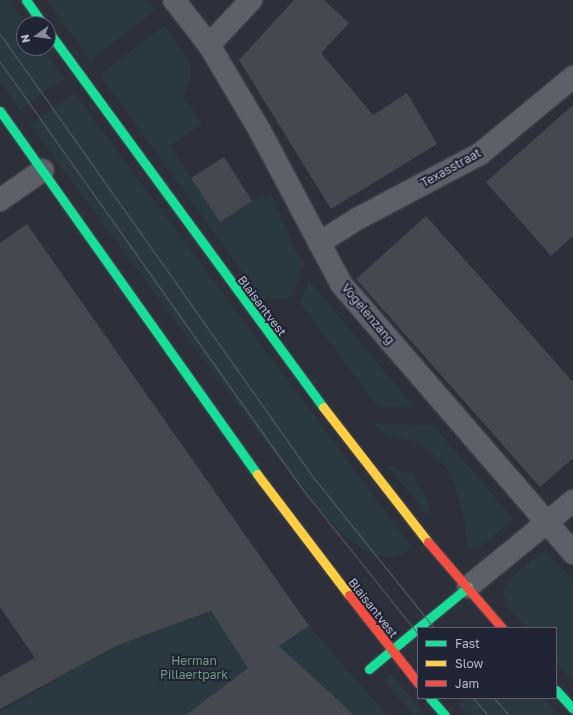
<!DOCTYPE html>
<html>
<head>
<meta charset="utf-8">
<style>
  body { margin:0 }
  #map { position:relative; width:573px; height:715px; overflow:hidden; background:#2d303a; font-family:"Golos Text",sans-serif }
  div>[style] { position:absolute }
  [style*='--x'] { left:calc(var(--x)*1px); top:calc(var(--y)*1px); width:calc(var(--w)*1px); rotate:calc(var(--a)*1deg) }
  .green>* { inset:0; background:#2a3840 }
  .building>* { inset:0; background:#464850 }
  .roads { filter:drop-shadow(0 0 1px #494b53) drop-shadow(0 0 1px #494b53) }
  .street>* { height:22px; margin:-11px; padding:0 11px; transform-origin:11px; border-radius:11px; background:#5d6068 }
  .fast>* { height:9px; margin:-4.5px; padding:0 4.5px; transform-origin:4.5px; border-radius:4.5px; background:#16e098 }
  .slow>* { height:9px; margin:-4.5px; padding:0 4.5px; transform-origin:4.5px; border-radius:4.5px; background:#ffcf43 }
  .jam>* { height:9px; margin:-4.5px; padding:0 4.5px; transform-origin:4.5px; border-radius:4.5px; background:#f24e42 }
  .tram>* { height:1px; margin:-0.5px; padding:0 0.5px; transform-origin:0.5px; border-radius:0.5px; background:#5b5e66 }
  span { translate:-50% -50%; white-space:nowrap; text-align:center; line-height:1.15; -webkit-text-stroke:4px #202435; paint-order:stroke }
  .street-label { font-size:12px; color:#b8bbca }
  .park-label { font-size:12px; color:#709a82 }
  .legend { position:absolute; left:417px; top:627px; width:140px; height:72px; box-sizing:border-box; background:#202435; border:1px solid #5d6071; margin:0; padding:5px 7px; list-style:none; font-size:12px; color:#b8bbca }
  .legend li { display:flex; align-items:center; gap:8px; height:20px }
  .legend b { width:20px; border:1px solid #5d6071 }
  .north { position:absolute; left:16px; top:16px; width:40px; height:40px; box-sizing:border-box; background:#202435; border:1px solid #5d6071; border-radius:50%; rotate:256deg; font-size:11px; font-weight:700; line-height:16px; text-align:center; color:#b8bbca }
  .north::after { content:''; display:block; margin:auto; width:14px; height:18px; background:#878a98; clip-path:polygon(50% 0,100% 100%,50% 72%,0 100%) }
</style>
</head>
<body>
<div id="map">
  <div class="green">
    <i style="clip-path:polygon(0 0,9px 0,26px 24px,24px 48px,43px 48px,64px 78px,20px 110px,0 82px)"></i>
    <i style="clip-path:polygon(47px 0,147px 0,156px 10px,90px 60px)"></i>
    <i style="clip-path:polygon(165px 25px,190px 62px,191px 79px,183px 95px,202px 124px,170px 146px,220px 221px,252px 201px,271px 194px,296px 252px,304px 263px,293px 293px,286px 299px,262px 299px,100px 75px)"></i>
    <i style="clip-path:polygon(74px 93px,412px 547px,406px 552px,386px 558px,370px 553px,353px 543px,324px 516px,269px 447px,30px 125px)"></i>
    <i style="clip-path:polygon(309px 280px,415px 408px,378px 407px,300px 303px)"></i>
    <i style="clip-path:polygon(372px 423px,433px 425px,512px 517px,511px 522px,477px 549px,468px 548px,463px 513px,450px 472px,428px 449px,415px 442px,389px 436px)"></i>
    <i style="clip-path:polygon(388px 466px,413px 475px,427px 498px,430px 511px,428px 516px)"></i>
    <i style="clip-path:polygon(543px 553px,548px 554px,573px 580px,573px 681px,556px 662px,556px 628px,526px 628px,509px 608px,503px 594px,507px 581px,537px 555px)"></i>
    <i style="clip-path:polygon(211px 612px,251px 666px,309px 626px,387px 715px,0 715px,0 712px,118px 645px)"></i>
    <i style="clip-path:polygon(391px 674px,424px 713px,421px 715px,413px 715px,384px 680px)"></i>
    <i style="clip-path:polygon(466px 698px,544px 698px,559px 715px,466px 715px,458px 705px)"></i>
  </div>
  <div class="building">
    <i style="clip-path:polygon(294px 0,324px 0,349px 23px,321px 53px,373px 115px,407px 93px,437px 144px,331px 209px,239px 60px)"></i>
    <i style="clip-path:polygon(573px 105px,573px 236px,551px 256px,486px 182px)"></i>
    <i style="clip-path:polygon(224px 157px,252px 201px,220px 222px,191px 178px)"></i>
    <i style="clip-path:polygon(426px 216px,573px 382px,573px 458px,540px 487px,356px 279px)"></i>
    <i style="clip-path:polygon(27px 224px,309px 626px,279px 646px,354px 715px,186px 715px,248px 668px,211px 611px,118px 645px,0 709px,0 677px,35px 658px,0 607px,0 243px)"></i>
  </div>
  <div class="roads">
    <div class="street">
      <i style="--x:174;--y:0;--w:57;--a:52.1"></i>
      <i style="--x:209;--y:45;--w:100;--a:59.3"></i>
      <i style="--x:260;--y:131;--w:174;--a:62"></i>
      <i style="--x:342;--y:285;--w:354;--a:49.2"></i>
      <i style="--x:209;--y:45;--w:62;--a:-47"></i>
      <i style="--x:0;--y:200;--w:52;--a:-34.9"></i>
      <i style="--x:319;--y:243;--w:45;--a:-32.3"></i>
      <i style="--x:357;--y:219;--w:139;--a:-27.9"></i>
      <i style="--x:480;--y:154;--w:121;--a:-39.6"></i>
      <i style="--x:468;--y:587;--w:136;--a:-39.3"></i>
    </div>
    <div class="fast">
      <i style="--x:26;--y:0;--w:29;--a:55"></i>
      <i style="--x:48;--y:31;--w:466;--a:53.8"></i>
      <i style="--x:0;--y:111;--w:445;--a:54.7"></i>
      <i style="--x:418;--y:628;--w:65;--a:-39.4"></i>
      <i style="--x:369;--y:669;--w:64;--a:-39.9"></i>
      <i style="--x:556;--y:690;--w:25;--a:48"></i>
      <i style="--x:430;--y:698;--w:23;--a:49"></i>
    </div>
    <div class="slow">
      <i style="--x:323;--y:407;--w:171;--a:52.1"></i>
      <i style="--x:257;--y:474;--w:152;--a:52.8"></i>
    </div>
    <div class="jam">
      <i style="--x:428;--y:542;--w:113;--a:49.3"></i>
      <i style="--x:349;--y:595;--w:112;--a:51.9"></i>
    </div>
  </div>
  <div class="tram">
    <i style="--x:0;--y:34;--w:542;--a:54.76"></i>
    <i style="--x:313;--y:477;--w:193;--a:51.3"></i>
    <i style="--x:0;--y:62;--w:524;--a:54.7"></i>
    <i style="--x:303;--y:490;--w:184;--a:51.4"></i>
    <i style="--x:473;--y:698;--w:23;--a:49"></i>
    <i style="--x:494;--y:698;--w:23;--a:49"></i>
  </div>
  <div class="street-label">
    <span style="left:451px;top:168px;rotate:-29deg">Texasstraat</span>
    <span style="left:262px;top:306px;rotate:53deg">Blaisantvest</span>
    <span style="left:368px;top:314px;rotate:50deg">Vogelenzang</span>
    <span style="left:373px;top:608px;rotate:52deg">Blaisantvest</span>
  </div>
  <div class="park-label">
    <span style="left:194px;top:668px">Herman<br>Pillaertpark</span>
  </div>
  <ul class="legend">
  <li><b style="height:5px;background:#16e098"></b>Fast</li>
  <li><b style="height:5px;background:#ffcf43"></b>Slow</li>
  <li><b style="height:5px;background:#f24e42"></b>Jam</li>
  </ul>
  <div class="north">N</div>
</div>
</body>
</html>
